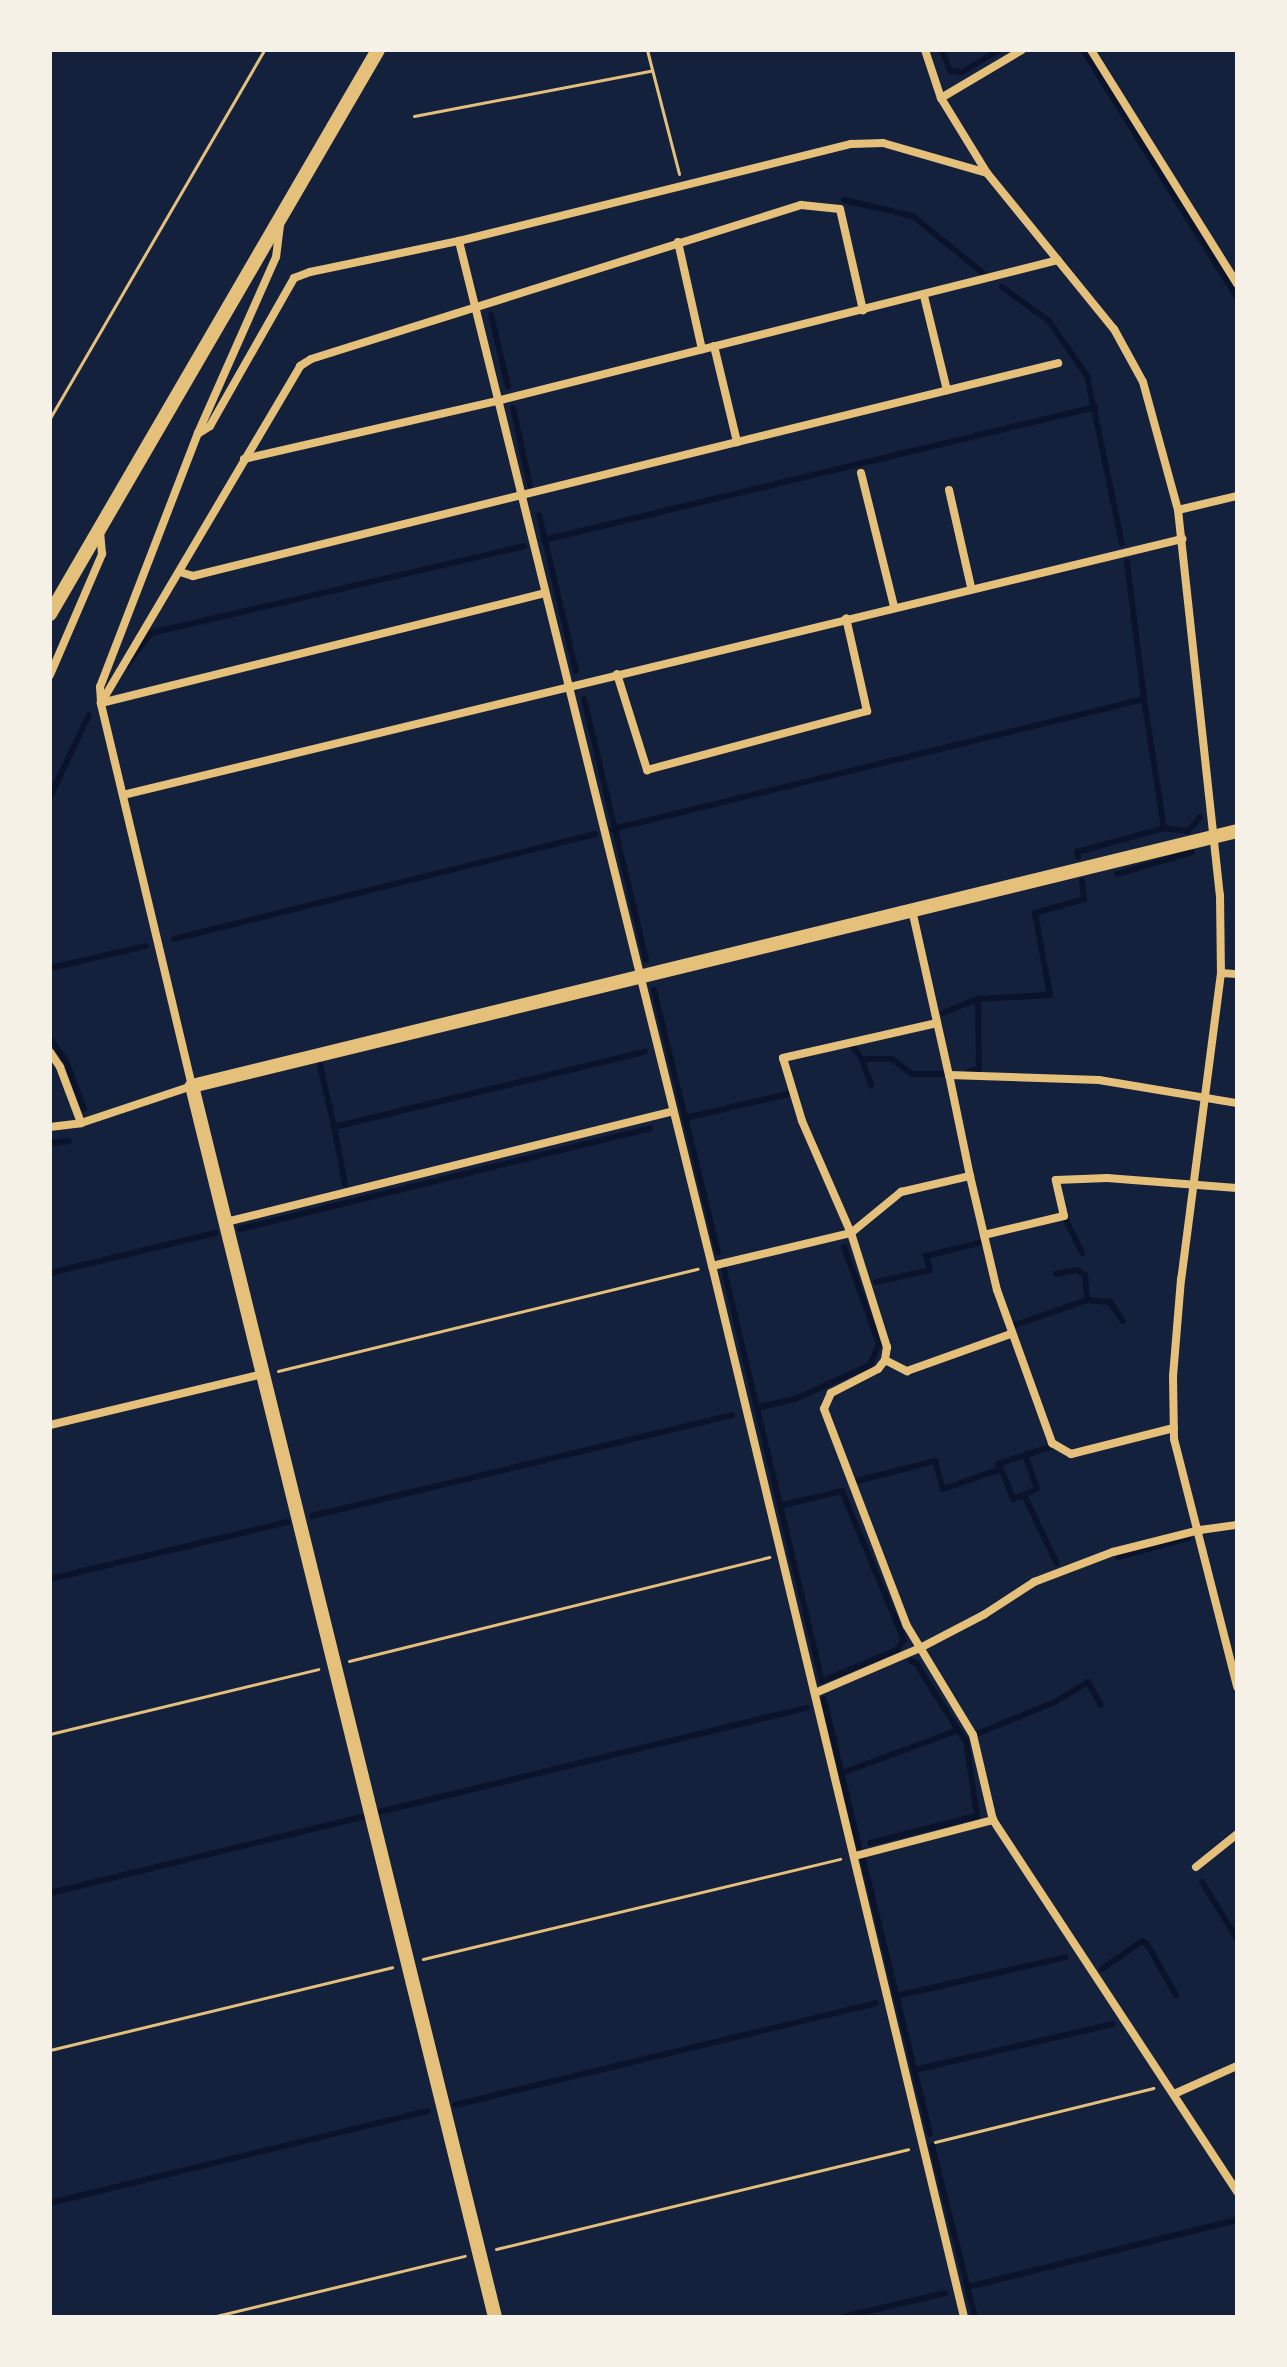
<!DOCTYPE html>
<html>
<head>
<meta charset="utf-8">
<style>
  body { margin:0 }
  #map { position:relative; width:1287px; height:2367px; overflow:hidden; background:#14213d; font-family:Arial,sans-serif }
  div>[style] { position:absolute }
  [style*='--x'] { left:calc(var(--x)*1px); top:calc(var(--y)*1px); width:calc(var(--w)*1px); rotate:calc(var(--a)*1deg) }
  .stream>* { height:6px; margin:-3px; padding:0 3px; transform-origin:3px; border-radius:3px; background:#0b132b }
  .path>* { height:3px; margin:-1.5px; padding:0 1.5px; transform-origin:1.5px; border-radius:1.5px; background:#e5c07b }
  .minor>* { height:8px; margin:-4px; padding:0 4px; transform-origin:4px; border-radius:4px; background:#e5c07b }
  .tertiary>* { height:14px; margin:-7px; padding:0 7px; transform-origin:7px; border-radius:7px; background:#e5c07b }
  span { translate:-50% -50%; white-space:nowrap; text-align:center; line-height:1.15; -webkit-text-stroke:8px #f6f1e7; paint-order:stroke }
  .frame { position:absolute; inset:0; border:52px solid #f6f1e7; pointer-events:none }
</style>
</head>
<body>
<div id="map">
  <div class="stream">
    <i style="--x:942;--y:50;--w:22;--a:69"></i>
    <i style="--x:950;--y:71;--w:12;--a:5"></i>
    <i style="--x:962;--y:72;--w:43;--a:-30.7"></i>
    <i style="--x:1083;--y:50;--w:291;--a:58.1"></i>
    <i style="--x:844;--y:200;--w:71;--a:13.1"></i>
    <i style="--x:913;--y:216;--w:92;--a:39.2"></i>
    <i style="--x:1002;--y:287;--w:58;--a:35.9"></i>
    <i style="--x:1049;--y:321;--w:67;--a:55.4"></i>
    <i style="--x:1087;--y:376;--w:171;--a:78.2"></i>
    <i style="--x:491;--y:315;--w:74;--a:76.7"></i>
    <i style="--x:513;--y:408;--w:79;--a:77.6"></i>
    <i style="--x:539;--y:515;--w:160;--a:76.7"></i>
    <i style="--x:544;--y:540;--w:567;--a:-13.57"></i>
    <i style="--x:1127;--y:562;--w:138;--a:82.9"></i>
    <i style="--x:127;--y:665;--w:40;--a:-53"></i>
    <i style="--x:151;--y:633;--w:383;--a:-13.1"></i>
    <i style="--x:584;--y:699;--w:268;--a:76.6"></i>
    <i style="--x:50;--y:797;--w:91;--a:-64.6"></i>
    <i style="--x:613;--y:829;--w:547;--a:-13.76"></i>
    <i style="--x:1144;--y:699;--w:131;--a:81.2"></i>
    <i style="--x:1078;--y:857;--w:5;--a:-101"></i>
    <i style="--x:1077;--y:852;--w:90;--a:-15.4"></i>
    <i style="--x:1164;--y:828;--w:24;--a:7"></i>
    <i style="--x:1188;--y:831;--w:18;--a:-49"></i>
    <i style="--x:1117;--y:874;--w:78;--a:-16.3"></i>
    <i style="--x:174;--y:939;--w:434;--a:-14"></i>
    <i style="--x:50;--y:968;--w:98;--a:-12.9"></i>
    <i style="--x:654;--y:990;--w:270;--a:76.3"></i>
    <i style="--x:943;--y:1013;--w:38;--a:-22"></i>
    <i style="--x:50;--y:1038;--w:28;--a:55"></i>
    <i style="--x:66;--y:1061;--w:51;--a:69.4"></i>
    <i style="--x:853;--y:1047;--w:15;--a:53"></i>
    <i style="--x:862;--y:1059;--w:28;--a:71"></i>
    <i style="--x:862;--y:1059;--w:30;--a:0"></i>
    <i style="--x:892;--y:1059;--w:25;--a:37"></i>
    <i style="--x:912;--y:1074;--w:32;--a:0"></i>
    <i style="--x:320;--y:1065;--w:64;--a:77.3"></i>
    <i style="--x:970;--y:1071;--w:9;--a:-13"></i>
    <i style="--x:979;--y:1069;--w:70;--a:-90.8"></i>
    <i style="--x:978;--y:999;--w:72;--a:-3.2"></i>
    <i style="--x:1050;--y:995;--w:83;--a:-100.4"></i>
    <i style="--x:1035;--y:913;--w:51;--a:-15.9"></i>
    <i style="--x:1084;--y:899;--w:18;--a:-96"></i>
    <i style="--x:685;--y:1118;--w:106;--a:-13.1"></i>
    <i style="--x:50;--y:1143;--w:19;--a:-6"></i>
    <i style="--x:345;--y:1184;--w:58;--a:-100.9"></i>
    <i style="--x:334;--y:1127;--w:320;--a:-13.6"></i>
    <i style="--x:1066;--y:1220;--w:37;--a:64"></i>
    <i style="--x:240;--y:1229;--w:422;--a:-13.8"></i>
    <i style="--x:724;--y:1270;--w:423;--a:76.6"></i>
    <i style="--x:822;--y:1681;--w:81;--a:-22.5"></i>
    <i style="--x:897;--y:1650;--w:11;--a:-56"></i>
    <i style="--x:50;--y:1273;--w:170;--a:-13.6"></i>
    <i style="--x:1056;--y:1274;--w:21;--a:-11"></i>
    <i style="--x:1077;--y:1270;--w:9;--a:32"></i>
    <i style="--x:1085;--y:1275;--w:25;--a:85"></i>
    <i style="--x:876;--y:1282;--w:55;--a:-12.5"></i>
    <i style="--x:930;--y:1270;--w:15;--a:-106"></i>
    <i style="--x:926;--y:1256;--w:55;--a:-13.8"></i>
    <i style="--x:1015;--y:1325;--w:76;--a:-19.1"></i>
    <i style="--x:1087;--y:1300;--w:23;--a:5"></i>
    <i style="--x:1110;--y:1302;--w:23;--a:56"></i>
    <i style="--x:756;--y:1408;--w:40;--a:-13"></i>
    <i style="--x:795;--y:1399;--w:82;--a:-24.4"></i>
    <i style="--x:870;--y:1365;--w:23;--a:-67"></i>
    <i style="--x:879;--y:1344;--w:103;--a:-109.8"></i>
    <i style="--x:1001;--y:1469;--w:32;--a:68"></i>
    <i style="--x:1013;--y:1499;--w:12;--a:-20"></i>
    <i style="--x:1024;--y:1495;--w:76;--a:64.4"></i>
    <i style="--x:857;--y:1481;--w:81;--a:-14.4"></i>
    <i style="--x:935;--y:1461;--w:29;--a:74"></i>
    <i style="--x:943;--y:1489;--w:61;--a:-19"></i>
    <i style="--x:1001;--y:1469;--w:6;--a:-121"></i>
    <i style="--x:998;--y:1464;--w:55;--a:-18.1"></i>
    <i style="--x:1024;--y:1495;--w:14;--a:-25"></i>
    <i style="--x:1037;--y:1489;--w:36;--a:-109"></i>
    <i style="--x:780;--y:1506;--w:64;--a:-13.6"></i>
    <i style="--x:842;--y:1491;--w:161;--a:67.4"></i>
    <i style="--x:312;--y:1516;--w:432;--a:-13.5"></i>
    <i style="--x:1118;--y:1557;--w:73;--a:-15"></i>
    <i style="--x:50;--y:1579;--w:244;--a:-13.5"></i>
    <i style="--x:824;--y:1699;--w:152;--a:76.7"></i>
    <i style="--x:979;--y:1733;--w:82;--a:-22.2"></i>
    <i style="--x:1055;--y:1702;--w:39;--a:-31"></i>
    <i style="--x:1088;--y:1682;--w:26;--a:61"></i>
    <i style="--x:842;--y:1773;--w:124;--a:-20.3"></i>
    <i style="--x:958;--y:1730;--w:79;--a:-122.1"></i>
    <i style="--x:916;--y:1663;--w:5;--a:-158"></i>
    <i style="--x:379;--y:1812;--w:440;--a:-13.7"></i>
    <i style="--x:870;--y:1843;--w:110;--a:-14.2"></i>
    <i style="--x:977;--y:1816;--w:76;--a:-98.3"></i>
    <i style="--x:966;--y:1741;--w:14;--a:-126"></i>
    <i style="--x:863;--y:1859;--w:283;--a:76.3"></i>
    <i style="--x:1202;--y:1882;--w:67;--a:58.4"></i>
    <i style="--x:50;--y:1893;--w:321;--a:-13.7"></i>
    <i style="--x:1102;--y:1969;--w:49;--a:-35"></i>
    <i style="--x:1142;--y:1941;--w:6;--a:31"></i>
    <i style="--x:1147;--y:1944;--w:59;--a:60.4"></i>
    <i style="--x:896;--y:1996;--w:174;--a:-12.9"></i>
    <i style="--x:914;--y:2070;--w:204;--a:-13"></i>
    <i style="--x:455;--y:2105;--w:433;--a:-13.6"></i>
    <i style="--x:932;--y:2146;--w:176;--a:75.9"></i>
    <i style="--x:50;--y:2203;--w:389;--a:-13.7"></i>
    <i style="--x:968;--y:2287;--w:277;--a:-14"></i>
    <i style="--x:843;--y:2317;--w:105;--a:-13.2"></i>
  </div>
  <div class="path">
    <i style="--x:647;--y:50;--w:128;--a:75.5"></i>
    <i style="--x:414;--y:116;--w:241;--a:-10.8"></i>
    <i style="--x:50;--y:418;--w:426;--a:-59.8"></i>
    <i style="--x:278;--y:1371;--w:432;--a:-13.7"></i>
    <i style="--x:349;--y:1661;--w:433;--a:-13.9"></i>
    <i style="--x:50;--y:1734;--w:276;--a:-13.6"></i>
    <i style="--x:423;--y:1959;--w:429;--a:-13.5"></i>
    <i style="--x:50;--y:2050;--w:352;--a:-13.6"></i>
    <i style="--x:935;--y:2142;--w:225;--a:-13.9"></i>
    <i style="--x:496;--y:2249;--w:424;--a:-13.6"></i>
    <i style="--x:212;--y:2317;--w:260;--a:-13.6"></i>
  </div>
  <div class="minor">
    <i style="--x:925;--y:50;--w:51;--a:71.6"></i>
    <i style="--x:941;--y:98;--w:88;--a:58.5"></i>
    <i style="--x:987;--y:173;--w:201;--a:50.9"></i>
    <i style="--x:1114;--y:329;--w:60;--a:61.3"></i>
    <i style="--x:1143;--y:382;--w:133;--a:74.7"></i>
    <i style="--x:1178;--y:510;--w:387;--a:83.8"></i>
    <i style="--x:1220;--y:895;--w:78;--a:89.3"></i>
    <i style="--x:1221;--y:973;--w:309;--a:97.4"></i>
    <i style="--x:1181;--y:1279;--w:97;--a:94.7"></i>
    <i style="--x:1173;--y:1376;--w:63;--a:89.1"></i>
    <i style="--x:1174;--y:1439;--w:256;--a:75.7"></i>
    <i style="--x:1091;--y:50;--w:276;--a:58"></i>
    <i style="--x:941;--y:98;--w:94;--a:-30.7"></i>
    <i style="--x:280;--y:225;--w:32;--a:97"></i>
    <i style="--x:276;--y:257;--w:193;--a:113.9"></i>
    <i style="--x:198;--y:433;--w:272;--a:111.1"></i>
    <i style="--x:100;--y:687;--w:16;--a:86"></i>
    <i style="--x:101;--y:703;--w:456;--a:-13.9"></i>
    <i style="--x:678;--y:242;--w:110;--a:77.4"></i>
    <i style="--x:924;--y:296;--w:97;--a:76.3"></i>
    <i style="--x:714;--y:346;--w:99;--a:76.5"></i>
    <i style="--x:199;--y:433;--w:13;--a:-32"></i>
    <i style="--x:210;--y:426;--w:170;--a:-60.4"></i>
    <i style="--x:294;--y:278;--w:17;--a:-21"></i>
    <i style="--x:310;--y:272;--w:152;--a:-11.8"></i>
    <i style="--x:244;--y:459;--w:260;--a:-12.9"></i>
    <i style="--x:497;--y:401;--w:578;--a:-14.11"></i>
    <i style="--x:861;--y:473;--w:137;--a:76.1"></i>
    <i style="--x:949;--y:490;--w:99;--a:77.2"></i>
    <i style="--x:1178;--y:510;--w:61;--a:-13.3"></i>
    <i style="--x:180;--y:572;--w:14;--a:17"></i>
    <i style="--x:193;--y:576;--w:891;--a:-13.83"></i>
    <i style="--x:617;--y:674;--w:101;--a:72.6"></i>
    <i style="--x:647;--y:770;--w:228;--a:-15"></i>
    <i style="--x:867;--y:711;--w:95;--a:-102.7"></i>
    <i style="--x:50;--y:675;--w:132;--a:-66.7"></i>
    <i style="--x:102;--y:554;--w:24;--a:-95"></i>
    <i style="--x:123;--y:795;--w:1090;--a:-13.59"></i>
    <i style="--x:912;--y:910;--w:169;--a:77.4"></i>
    <i style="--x:949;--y:1075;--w:150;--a:1.9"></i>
    <i style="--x:1099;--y:1080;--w:140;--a:9.5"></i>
    <i style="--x:1221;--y:973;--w:16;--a:4"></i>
    <i style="--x:937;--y:1023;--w:158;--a:167.2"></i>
    <i style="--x:783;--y:1058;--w:66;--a:73.2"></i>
    <i style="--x:802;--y:1121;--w:122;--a:66.4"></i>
    <i style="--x:851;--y:1233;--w:65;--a:-39.4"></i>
    <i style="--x:901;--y:1192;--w:71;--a:-13.1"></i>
    <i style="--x:970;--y:1176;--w:103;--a:-101.7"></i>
    <i style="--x:50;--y:1052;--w:18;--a:56"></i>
    <i style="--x:60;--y:1067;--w:60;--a:69.4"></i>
    <i style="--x:50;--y:1127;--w:31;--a:-7"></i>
    <i style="--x:81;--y:1123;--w:117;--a:-18.4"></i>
    <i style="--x:192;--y:1086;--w:394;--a:-103.4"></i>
    <i style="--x:101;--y:703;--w:391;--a:-59.4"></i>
    <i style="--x:300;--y:366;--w:13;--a:-32"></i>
    <i style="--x:311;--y:359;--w:514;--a:-17.45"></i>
    <i style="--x:801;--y:205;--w:39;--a:6"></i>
    <i style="--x:840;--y:209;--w:104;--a:77.2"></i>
    <i style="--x:970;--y:1176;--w:117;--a:76.7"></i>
    <i style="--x:997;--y:1290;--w:163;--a:70.2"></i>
    <i style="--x:1052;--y:1443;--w:22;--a:30"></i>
    <i style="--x:1071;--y:1454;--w:106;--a:-14.2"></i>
    <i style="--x:226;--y:1222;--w:459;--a:-13.9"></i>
    <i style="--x:984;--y:1235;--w:82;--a:-13.4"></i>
    <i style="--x:1064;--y:1216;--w:37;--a:-103"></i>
    <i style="--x:1056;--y:1180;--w:51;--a:-2.2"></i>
    <i style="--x:1107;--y:1178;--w:130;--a:4.4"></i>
    <i style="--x:712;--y:1266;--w:143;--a:-13.4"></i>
    <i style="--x:851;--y:1233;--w:120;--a:72.5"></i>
    <i style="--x:887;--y:1347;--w:13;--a:99"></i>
    <i style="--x:885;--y:1360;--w:11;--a:128"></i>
    <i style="--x:878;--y:1369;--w:53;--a:152.9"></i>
    <i style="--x:831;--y:1393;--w:17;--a:114"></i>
    <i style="--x:824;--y:1409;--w:232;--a:69.1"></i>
    <i style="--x:907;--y:1626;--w:127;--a:58.8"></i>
    <i style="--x:973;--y:1735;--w:87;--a:76.8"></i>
    <i style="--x:885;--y:1360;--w:25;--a:27"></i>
    <i style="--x:907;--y:1371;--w:110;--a:-19.6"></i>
    <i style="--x:50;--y:1425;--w:219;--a:-13.5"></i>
    <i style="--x:815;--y:1693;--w:114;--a:-23.2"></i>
    <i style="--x:920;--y:1648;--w:73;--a:-27.6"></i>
    <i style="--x:985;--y:1614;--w:59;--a:-33.1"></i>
    <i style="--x:1034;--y:1582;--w:85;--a:-20.8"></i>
    <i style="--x:1113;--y:1552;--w:90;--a:-14.2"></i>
    <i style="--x:1200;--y:1530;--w:37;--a:-8"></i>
    <i style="--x:855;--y:1856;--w:143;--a:-14.6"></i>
    <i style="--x:993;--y:1820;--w:445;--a:56.7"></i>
    <i style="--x:1196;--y:1867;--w:53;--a:-38.8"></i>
    <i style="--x:1174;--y:2094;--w:69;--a:-24"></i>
    <i style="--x:964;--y:2317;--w:1081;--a:-103.48"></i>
    <i style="--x:712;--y:1266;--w:1056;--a:-103.87"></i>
    <i style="--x:459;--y:241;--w:404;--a:-13.9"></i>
    <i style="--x:851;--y:144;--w:32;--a:-2"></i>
    <i style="--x:883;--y:143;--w:108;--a:16.1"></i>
  </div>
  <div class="tertiary">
    <i style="--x:50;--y:614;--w:652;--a:-59.82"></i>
    <i style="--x:495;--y:2317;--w:1268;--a:-103.83"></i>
    <i style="--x:192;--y:1086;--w:1076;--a:-13.71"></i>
  </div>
  <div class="frame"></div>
</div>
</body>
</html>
